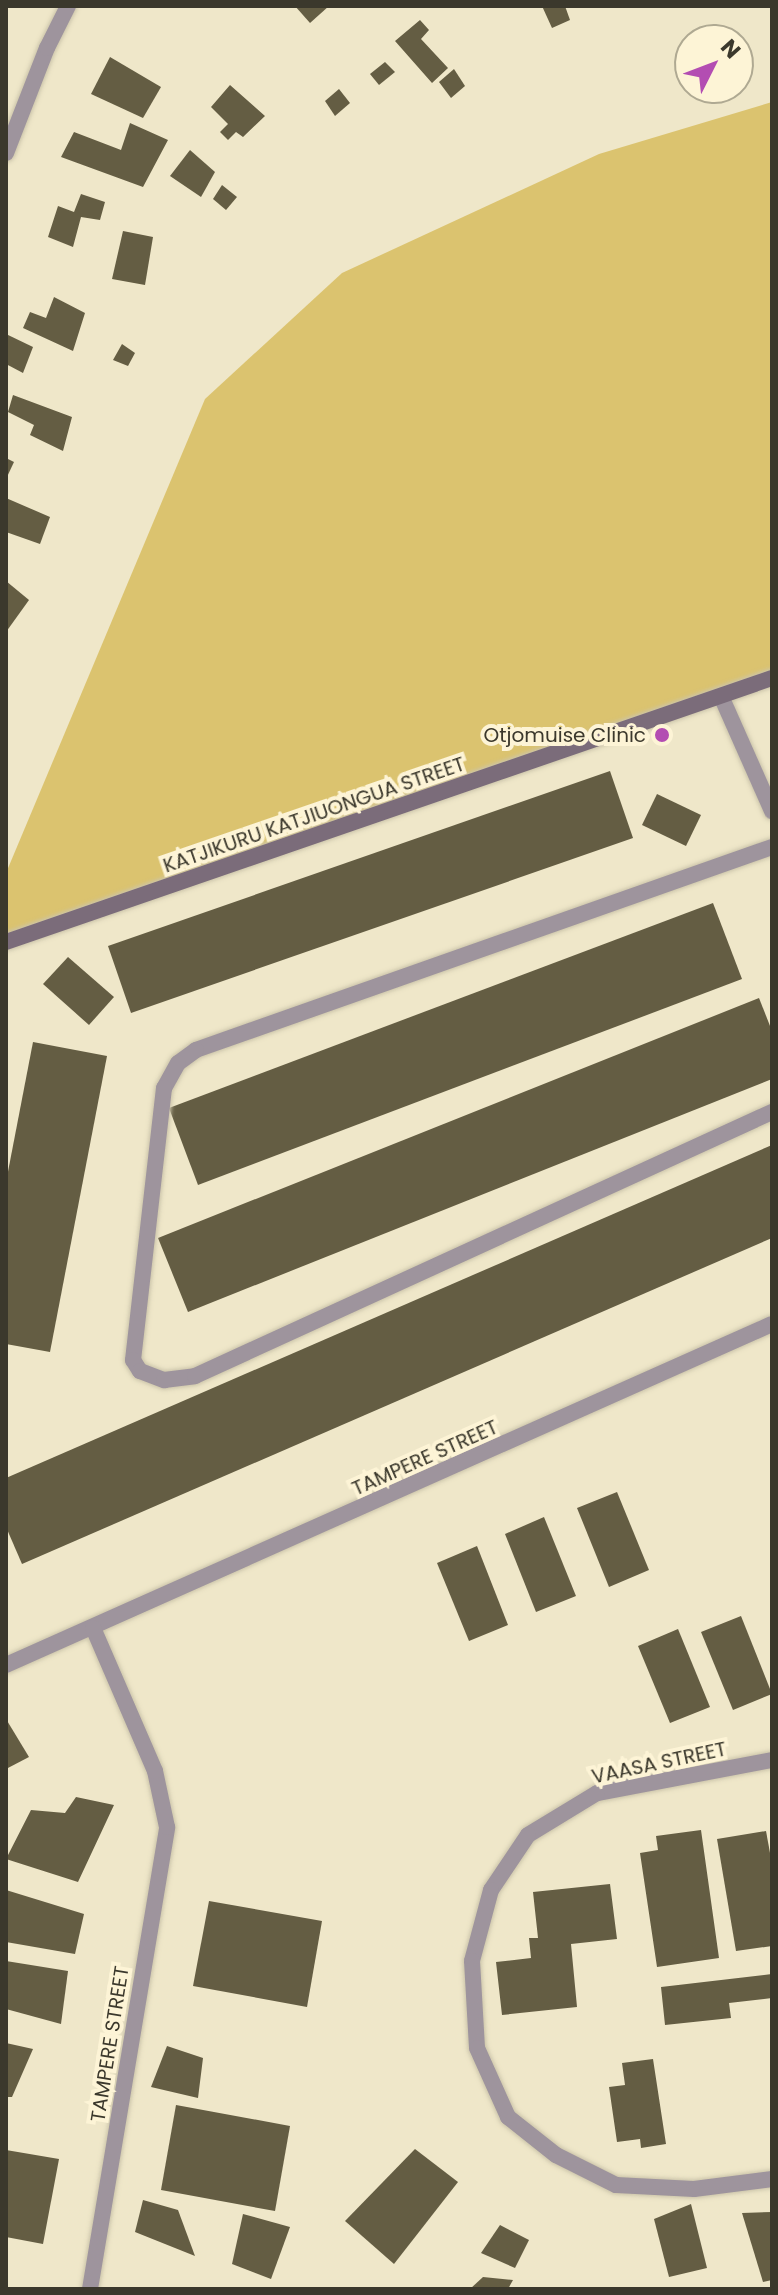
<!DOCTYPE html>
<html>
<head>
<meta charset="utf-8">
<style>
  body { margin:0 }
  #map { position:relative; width:778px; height:2295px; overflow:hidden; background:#efe7c9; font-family:Poppins,sans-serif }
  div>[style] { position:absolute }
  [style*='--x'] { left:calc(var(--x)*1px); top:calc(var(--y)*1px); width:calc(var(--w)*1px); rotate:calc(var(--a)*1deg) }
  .green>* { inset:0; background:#dbc36f }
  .building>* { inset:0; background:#645d43 }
  .roads { filter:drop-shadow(0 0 2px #cbc4aa) drop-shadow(0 0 2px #cbc4aa) }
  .street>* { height:16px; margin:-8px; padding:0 8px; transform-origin:8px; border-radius:8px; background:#9e949d }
  .secondary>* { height:16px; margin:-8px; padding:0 8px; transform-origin:8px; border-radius:8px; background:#7b6c7a }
  .dots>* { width:22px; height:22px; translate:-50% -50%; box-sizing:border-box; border:4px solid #fdf4d6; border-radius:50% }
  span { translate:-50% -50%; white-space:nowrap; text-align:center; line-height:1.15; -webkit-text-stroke:8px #fdf4d6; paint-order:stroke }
  .poi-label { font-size:20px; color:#3b382c }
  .right { translate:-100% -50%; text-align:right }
  .street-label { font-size:20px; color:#3b382c }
  .frame { position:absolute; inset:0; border:8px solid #3b382c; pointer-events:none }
  .north { position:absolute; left:674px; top:24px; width:80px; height:80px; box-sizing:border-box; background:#fdf4d6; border:2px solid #afa992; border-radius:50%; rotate:48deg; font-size:22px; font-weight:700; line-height:32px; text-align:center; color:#3b382c }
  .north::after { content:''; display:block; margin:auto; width:28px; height:36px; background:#b34db2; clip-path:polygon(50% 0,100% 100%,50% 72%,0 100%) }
</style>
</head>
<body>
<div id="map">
  <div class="green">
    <i style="clip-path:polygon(772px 102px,772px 678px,6px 942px,6px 873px,205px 399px,342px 273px,599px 154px)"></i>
  </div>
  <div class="building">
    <i style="clip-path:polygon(295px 6px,329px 6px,310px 23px)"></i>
    <i style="clip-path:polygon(542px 6px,565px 6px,570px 20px,552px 28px)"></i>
    <i style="clip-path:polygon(420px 20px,429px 30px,421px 39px,448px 68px,432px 83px,395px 41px)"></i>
    <i style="clip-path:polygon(110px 57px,161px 87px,143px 118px,91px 94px)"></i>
    <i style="clip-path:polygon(385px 62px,395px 72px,379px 85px,370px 74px)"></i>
    <i style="clip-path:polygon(454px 69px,465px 86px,451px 98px,439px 82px)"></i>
    <i style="clip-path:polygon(230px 85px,265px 116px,243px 137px,236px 132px,228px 140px,220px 132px,228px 124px,211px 107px)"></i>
    <i style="clip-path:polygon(339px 89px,350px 103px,335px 116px,325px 101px)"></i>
    <i style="clip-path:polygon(130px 123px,168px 140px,143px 187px,61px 157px,74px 132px,121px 150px)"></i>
    <i style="clip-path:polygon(190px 150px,215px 172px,201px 197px,170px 176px)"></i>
    <i style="clip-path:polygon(222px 185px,237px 197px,226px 210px,213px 199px)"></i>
    <i style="clip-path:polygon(81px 194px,105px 202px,100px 220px,81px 217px,73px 247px,48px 237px,58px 206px,74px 212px)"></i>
    <i style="clip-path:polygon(123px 231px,153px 237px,145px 285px,112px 279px)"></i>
    <i style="clip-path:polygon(54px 297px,85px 313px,73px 351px,23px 328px,30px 312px,46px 318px)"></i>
    <i style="clip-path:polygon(6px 334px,33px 347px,23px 373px,6px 364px)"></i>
    <i style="clip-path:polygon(122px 344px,135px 353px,128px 366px,113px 360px)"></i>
    <i style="clip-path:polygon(13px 395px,72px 417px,63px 451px,30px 435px,34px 425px,8px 412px)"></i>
    <i style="clip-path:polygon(6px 458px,14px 462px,6px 479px)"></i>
    <i style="clip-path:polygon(6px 498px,50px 517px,40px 544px,6px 532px)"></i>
    <i style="clip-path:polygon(6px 581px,29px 600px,6px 632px)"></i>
    <i style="clip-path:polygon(610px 771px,633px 838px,131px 1013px,108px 946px)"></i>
    <i style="clip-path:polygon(657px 794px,701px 815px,686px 846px,642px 825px)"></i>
    <i style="clip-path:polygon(713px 903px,742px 979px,198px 1185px,169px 1108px)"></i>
    <i style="clip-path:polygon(68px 957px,114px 997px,89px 1025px,43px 984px)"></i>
    <i style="clip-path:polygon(759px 998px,772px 1031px,772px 1079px,188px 1312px,158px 1238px)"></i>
    <i style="clip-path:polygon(33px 1042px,107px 1056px,50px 1352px,6px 1344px,6px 1182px)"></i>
    <i style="clip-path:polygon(772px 1145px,772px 1238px,22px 1564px,6px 1527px,6px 1478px)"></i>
    <i style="clip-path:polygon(617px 1492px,649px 1570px,609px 1587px,577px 1508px)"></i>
    <i style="clip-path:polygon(544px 1517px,576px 1596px,536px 1612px,505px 1534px)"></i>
    <i style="clip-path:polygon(477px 1546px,508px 1625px,469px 1641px,437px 1563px)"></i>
    <i style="clip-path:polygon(741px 1616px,772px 1694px,733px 1710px,701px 1632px)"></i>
    <i style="clip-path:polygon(678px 1629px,710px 1707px,670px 1723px,638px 1646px)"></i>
    <i style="clip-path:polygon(6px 1719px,29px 1757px,6px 1769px)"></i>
    <i style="clip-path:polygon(76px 1797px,114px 1805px,78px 1882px,6px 1859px,31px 1810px,65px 1813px)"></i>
    <i style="clip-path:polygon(701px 1830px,719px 1958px,657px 1967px,640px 1853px,658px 1850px,656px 1836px)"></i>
    <i style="clip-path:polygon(766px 1831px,772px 1864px,772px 1946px,736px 1951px,717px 1839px)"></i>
    <i style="clip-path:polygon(610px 1884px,617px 1939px,571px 1944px,577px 2007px,502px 2015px,496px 1962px,531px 1958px,529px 1938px,538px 1938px,533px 1892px)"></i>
    <i style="clip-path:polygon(6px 1890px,84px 1914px,75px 1954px,6px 1942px)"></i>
    <i style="clip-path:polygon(209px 1901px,322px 1921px,307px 2007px,193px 1986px)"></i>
    <i style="clip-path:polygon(6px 1961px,68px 1971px,61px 2024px,6px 2009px)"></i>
    <i style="clip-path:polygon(772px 1974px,772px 1998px,729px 2003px,731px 2018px,665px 2025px,661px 1987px)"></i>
    <i style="clip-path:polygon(6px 2043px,33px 2049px,12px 2097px,6px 2097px)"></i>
    <i style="clip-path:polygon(167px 2046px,203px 2058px,198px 2098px,151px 2087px)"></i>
    <i style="clip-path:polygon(653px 2059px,666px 2144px,641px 2148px,640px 2139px,617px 2142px,609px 2087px,625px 2085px,622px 2063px)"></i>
    <i style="clip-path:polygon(176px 2105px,290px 2126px,275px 2211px,161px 2190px)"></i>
    <i style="clip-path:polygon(415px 2149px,458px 2182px,394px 2264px,345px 2221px)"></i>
    <i style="clip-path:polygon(6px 2150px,59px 2159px,43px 2244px,6px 2237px)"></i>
    <i style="clip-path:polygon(143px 2200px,178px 2210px,195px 2256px,135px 2232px)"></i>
    <i style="clip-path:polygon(691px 2204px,707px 2268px,669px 2277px,654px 2219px)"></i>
    <i style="clip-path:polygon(772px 2212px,772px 2280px,763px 2282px,742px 2213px)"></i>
    <i style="clip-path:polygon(243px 2214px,290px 2227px,271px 2279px,232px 2264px)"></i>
    <i style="clip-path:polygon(500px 2225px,529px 2240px,515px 2268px,481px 2253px)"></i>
    <i style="clip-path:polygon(483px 2277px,513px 2280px,508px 2289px,470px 2289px)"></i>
  </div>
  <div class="roads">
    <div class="street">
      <i style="--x:6;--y:153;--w:113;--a:-68.7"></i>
      <i style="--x:47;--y:48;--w:47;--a:-63.4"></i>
      <i style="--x:721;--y:696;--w:126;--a:66.1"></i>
      <i style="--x:772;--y:847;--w:611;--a:160.59"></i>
      <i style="--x:196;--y:1050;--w:22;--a:144"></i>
      <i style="--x:178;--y:1063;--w:29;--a:119"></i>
      <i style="--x:164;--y:1088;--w:274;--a:96.5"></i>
      <i style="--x:133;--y:1360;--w:13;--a:58"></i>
      <i style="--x:140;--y:1371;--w:26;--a:21"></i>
      <i style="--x:164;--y:1380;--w:31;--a:-7"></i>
      <i style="--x:195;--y:1376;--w:635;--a:-24.59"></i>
      <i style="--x:6;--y:1665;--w:838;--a:-24"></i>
      <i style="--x:772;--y:1760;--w:178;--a:169.3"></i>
      <i style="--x:597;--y:1793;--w:81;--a:148.7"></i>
      <i style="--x:528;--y:1835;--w:66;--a:123.9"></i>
      <i style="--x:491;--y:1890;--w:73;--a:105"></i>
      <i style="--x:472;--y:1961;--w:87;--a:86.7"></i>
      <i style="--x:477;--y:2048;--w:76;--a:65.8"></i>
      <i style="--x:508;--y:2117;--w:61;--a:38.4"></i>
      <i style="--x:556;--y:2155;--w:67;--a:26.6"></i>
      <i style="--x:616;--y:2185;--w:78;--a:2.9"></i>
      <i style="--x:694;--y:2189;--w:79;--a:-7.3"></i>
      <i style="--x:90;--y:2289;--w:468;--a:-80.5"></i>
      <i style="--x:167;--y:1827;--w:57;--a:-102.1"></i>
      <i style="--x:155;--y:1771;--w:156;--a:-113.4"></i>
    </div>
    <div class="secondary">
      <i style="--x:6;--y:942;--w:810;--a:-19.02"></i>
    </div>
  </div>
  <div class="dots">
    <i style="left:662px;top:735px;background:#b34db2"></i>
  </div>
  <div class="poi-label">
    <span class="right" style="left:646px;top:735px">Otjomuise Clinic</span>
  </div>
  <div class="street-label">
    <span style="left:314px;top:815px;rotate:-19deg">KATJIKURU KATJIUONGUA STREET</span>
    <span style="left:425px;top:1458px;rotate:-24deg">TAMPERE STREET</span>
    <span style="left:659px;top:1763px;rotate:-12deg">VAASA STREET</span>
    <span style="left:110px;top:2044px;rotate:-81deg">TAMPERE STREET</span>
  </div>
  <div class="frame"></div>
  <div class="north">N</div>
</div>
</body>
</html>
